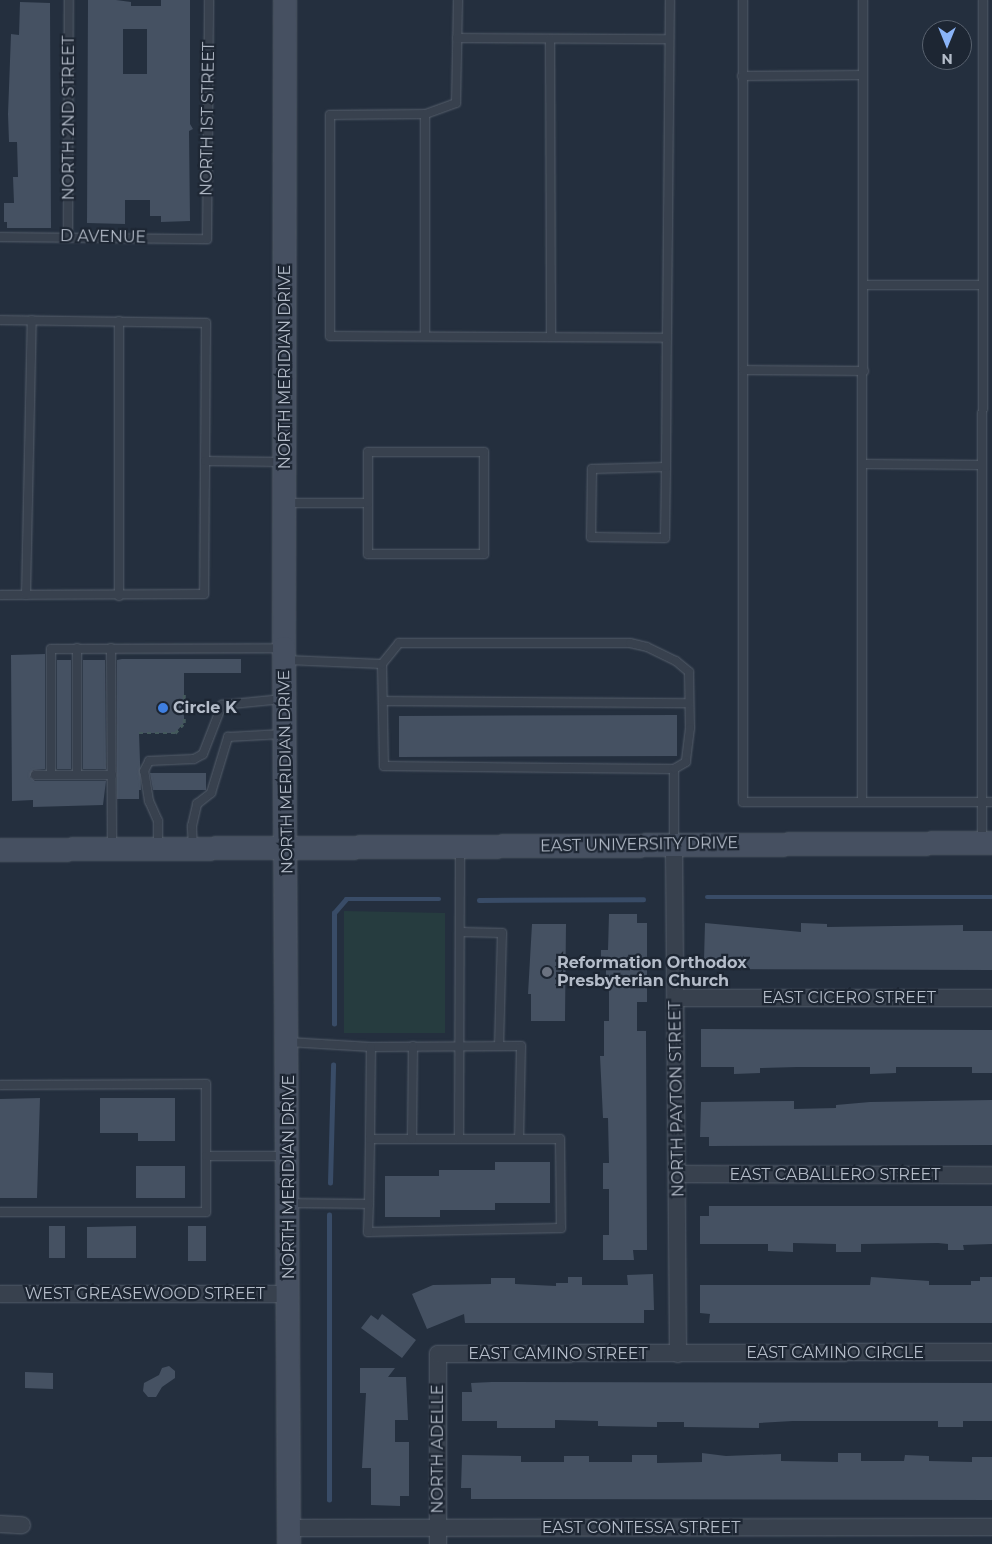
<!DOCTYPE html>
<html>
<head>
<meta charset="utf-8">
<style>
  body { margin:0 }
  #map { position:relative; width:992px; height:1544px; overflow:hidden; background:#242f3e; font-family:Montserrat,sans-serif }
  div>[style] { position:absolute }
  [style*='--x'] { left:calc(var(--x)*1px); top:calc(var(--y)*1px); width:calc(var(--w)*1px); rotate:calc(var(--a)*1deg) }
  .green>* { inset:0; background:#263c3f }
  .stream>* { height:4.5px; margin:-2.25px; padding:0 2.25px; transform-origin:2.25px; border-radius:2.25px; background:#394c67 }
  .building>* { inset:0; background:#455162 }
  .path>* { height:2.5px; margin-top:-1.25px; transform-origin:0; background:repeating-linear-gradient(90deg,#44595c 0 4px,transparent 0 8px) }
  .roads { filter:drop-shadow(0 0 1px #565f6c) drop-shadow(0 0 1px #565f6c) }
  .lane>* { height:8px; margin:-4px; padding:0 4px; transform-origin:4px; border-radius:4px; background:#38414e }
  .street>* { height:16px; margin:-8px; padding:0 8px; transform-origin:8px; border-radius:8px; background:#38414e }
  .secondary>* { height:22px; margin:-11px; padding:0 11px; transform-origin:11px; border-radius:11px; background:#465061 }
  .dots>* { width:14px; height:14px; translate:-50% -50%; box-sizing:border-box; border:2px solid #1d2633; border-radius:50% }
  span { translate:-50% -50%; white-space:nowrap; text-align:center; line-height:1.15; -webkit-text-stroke:4.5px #1d2633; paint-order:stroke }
  .street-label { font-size:16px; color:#b4bcc9 }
  .poi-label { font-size:16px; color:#b4bcc9; font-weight:700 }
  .left { translate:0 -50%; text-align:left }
  .north { position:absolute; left:922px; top:20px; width:50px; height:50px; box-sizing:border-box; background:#1d2633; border:1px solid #59626f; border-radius:50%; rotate:180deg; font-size:14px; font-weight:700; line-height:20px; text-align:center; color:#b4bcc9 }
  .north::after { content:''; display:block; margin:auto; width:18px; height:22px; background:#8ab4f8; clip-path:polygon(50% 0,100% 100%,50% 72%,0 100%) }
</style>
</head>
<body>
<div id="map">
  <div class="green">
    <i style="clip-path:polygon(344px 911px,445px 913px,445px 1033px,344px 1033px)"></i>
  </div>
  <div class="stream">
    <i style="--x:707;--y:897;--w:285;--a:0"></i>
    <i style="--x:479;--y:900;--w:164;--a:-0.3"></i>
    <i style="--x:334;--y:1024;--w:111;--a:-90"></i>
    <i style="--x:334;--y:913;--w:18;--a:-49"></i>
    <i style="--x:346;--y:899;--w:93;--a:0"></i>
    <i style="--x:330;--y:1183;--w:118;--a:-88.5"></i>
    <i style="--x:329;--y:1500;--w:285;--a:-90"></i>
  </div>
  <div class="building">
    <i style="clip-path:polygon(evenodd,88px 0,116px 0,131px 2px,131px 6px,161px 6px,161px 0,190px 0,190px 124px,193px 129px,189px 131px,190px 221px,161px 222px,161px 216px,150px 216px,150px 200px,125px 200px,125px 224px,87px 223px,88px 0,123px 29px,147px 29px,147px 74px,123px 74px,123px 29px)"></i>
    <i style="clip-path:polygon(20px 2px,50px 3px,51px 228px,7px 228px,7px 222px,4px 222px,4px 203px,14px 203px,13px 177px,18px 177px,17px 142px,9px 142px,8px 114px,11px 34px,19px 35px)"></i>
    <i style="clip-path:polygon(45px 654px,45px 769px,33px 770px,30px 777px,35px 781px,106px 781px,103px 805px,33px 807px,33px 800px,12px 801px,11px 655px)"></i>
    <i style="clip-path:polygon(122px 659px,241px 659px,241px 673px,184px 673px,184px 723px,175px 733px,139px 733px,141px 790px,139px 790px,139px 799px,117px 799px,117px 660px)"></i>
    <i style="clip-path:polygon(57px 660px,71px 660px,71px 769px,57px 769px)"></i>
    <i style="clip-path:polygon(83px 660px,105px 660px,106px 769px,83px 769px)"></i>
    <i style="clip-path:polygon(677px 715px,677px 756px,399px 757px,399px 716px)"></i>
    <i style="clip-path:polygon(150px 773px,206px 773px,206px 790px,153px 790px)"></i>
    <i style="clip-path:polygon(609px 914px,637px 914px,637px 923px,647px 923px,647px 1002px,637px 1002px,637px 1031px,646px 1031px,647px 1250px,633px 1250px,634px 1260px,603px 1260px,603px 1235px,609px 1235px,609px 1189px,603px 1189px,603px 1163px,609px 1163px,608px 1118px,603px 1118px,600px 1056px,604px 1056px,604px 1021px,609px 1021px,609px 976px,606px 976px,606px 964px,601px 964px,601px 950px,608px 950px)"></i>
    <i style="clip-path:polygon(705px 923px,801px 932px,801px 923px,827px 924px,827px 927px,963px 925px,963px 931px,992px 931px,992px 970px,712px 969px,712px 960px,704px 960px)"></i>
    <i style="clip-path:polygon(532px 924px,566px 924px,565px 1021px,531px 1021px,531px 994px,528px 994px)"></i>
    <i style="clip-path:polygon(701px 1029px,992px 1030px,992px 1073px,972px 1073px,972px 1067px,896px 1067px,896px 1073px,870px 1074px,870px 1067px,797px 1067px,760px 1068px,760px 1073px,734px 1074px,734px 1067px,701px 1067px)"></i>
    <i style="clip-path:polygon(40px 1098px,37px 1198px,0 1198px,0 1099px)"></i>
    <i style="clip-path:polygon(100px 1098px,175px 1098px,175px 1141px,138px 1141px,138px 1133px,100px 1133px)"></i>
    <i style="clip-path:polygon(992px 1100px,992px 1145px,709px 1146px,709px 1137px,700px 1137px,701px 1102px,794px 1101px,794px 1109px,836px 1108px,836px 1105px,870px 1102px)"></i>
    <i style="clip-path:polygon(495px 1162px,550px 1162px,550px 1203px,495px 1203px,495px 1210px,440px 1210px,440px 1217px,385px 1217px,385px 1176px,439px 1176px,439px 1170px,495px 1170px)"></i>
    <i style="clip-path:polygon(136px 1166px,185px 1166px,185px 1198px,136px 1198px)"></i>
    <i style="clip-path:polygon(709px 1206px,992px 1206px,992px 1244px,963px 1245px,964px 1250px,948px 1250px,948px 1244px,938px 1243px,861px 1244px,861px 1252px,836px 1252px,836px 1244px,793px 1243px,793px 1252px,768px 1251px,768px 1244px,700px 1244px,700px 1216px,709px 1216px)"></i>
    <i style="clip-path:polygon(49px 1226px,65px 1226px,65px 1258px,49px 1258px)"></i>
    <i style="clip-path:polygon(136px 1226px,136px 1258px,87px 1258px,87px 1227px)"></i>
    <i style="clip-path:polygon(188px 1226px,206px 1226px,206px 1261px,188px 1261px)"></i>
    <i style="clip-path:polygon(653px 1274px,654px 1310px,644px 1310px,644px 1323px,465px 1323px,464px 1314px,427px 1329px,412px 1294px,433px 1285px,491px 1284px,491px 1278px,515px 1278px,515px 1284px,556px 1286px,556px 1283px,568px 1283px,568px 1277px,582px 1277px,582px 1285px,628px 1285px,627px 1275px)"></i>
    <i style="clip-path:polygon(871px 1277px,929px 1281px,929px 1285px,971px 1285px,971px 1281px,980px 1281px,980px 1277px,992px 1277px,992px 1323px,709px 1323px,710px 1314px,700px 1313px,700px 1285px,870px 1285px)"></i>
    <i style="clip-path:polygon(382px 1314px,416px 1340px,402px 1358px,361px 1328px,371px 1315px,378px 1320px)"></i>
    <i style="clip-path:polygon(169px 1366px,175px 1371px,175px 1378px,162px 1387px,156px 1397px,148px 1397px,143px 1391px,144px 1383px,159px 1375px,162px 1368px)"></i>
    <i style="clip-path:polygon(360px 1368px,395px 1368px,388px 1377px,406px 1377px,408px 1420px,395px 1420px,395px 1442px,409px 1442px,409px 1496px,400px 1496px,400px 1506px,371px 1505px,371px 1468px,362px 1468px,366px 1393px,360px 1393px)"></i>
    <i style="clip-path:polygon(25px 1372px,53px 1373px,53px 1389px,25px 1388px)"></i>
    <i style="clip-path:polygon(492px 1382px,992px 1383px,992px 1421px,963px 1421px,963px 1427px,938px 1427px,938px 1421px,793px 1421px,759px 1423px,759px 1428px,684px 1427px,684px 1422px,657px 1422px,657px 1427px,598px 1426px,598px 1421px,555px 1420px,555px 1428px,497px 1428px,497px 1421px,462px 1421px,462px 1392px,472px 1392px,471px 1383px)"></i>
    <i style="clip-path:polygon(702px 1453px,726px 1456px,781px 1454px,781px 1461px,838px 1462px,838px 1453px,861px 1453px,861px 1461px,904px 1461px,905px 1455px,929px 1456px,929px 1461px,972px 1462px,972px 1457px,992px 1457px,992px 1500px,471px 1499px,471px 1488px,461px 1488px,462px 1455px,521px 1456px,521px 1462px,564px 1462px,564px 1456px,589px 1456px,589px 1462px,632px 1462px,632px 1455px,657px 1455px,657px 1463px,702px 1462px)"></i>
  </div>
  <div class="path">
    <i style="--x:139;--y:733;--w:36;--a:0"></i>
    <i style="--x:175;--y:733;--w:13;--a:-48"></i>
    <i style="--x:184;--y:723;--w:32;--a:-90"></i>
  </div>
  <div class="roads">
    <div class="lane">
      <i style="--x:458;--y:0;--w:103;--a:91.1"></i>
      <i style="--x:456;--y:103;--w:33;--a:160"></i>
      <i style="--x:425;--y:114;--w:95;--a:179.4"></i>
      <i style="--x:330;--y:115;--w:221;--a:90"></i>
      <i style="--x:330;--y:336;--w:337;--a:0.3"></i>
      <i style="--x:743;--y:0;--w:802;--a:90"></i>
      <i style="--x:743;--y:802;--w:249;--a:0"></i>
      <i style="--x:457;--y:38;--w:212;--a:0.3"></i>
      <i style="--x:550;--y:39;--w:298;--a:89.8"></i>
      <i style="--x:742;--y:76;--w:120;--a:-0.5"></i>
      <i style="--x:425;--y:114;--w:222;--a:90"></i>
      <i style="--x:0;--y:237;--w:207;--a:0.6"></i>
      <i style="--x:207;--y:239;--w:239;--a:-89.5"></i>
      <i style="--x:68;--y:237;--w:237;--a:-89.8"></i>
      <i style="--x:864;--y:285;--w:118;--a:0"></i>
      <i style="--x:0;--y:320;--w:206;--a:0.8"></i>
      <i style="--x:206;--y:323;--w:271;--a:90.4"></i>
      <i style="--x:204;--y:594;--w:204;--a:179.7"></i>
      <i style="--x:743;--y:370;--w:121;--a:0.5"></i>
      <i style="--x:205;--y:461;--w:78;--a:0.7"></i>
      <i style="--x:863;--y:464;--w:119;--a:0.5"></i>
      <i style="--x:666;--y:467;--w:74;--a:178.5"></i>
      <i style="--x:592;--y:469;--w:68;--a:90.8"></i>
      <i style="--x:591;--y:537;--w:74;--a:0.8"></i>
      <i style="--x:665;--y:538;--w:71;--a:-89.2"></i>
      <i style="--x:666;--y:467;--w:129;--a:-89.6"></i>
      <i style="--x:667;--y:338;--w:338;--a:-89.5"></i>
      <i style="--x:286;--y:503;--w:82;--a:0"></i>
      <i style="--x:368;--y:503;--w:51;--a:90"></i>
      <i style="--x:368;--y:554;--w:116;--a:0"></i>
      <i style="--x:484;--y:554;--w:102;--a:-90"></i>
      <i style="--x:484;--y:452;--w:116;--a:180"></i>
      <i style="--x:368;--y:452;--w:51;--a:90"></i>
      <i style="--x:26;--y:595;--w:275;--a:-88.8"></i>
      <i style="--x:119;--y:596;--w:275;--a:-90"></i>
      <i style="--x:77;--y:648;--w:127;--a:90"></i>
      <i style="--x:111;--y:648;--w:200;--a:89.7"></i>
      <i style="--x:286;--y:660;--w:96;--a:2.4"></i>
      <i style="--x:382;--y:664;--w:102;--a:88.9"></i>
      <i style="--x:384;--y:766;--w:290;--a:0.6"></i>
      <i style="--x:674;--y:769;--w:73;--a:90"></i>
      <i style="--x:382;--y:664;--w:27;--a:-51"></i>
      <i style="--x:399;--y:643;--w:231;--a:0"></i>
      <i style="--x:630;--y:643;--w:17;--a:13"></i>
      <i style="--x:647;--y:647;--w:32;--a:26"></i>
      <i style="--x:676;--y:661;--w:17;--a:40"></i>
      <i style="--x:689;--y:672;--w:56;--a:89"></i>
      <i style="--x:690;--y:728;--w:34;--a:97"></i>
      <i style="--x:686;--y:762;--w:14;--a:150"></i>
      <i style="--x:383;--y:701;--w:306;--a:0.4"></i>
      <i style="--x:35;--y:775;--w:77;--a:0"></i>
      <i style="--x:51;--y:775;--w:126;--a:-90"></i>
      <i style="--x:51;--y:649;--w:232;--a:-0.2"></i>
      <i style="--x:862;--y:802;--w:802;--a:-89.93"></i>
      <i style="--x:982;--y:841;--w:841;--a:-89.93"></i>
      <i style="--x:158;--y:847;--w:26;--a:-90"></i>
      <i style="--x:158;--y:821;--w:22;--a:-114"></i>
      <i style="--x:149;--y:801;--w:30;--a:-99"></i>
      <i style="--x:144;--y:771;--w:11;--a:-63"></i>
      <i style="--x:149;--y:761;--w:45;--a:-2.5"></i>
      <i style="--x:194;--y:759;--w:10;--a:-29"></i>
      <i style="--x:203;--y:754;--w:53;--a:-68.8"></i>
      <i style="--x:222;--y:705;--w:61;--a:-5.6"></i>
      <i style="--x:193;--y:848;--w:22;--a:-93"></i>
      <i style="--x:192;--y:826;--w:23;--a:-77"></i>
      <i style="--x:197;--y:804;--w:18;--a:-38"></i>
      <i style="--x:211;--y:793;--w:59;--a:-73.1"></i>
      <i style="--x:228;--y:737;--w:55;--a:-3.1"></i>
      <i style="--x:461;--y:932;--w:41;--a:1.4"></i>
      <i style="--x:502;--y:933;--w:113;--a:91.5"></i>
      <i style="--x:288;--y:1042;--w:83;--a:3.4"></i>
      <i style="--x:371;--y:1047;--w:150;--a:-0.4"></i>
      <i style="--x:521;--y:1046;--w:92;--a:91.2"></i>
      <i style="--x:0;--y:1085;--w:206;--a:-0.3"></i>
      <i style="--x:206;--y:1084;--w:128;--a:90"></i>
      <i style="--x:206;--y:1212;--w:206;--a:180"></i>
      <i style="--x:370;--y:1139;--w:190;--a:0"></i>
      <i style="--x:560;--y:1139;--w:89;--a:89.4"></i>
      <i style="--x:561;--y:1228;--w:193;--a:178.8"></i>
      <i style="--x:368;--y:1232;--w:28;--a:-88"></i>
      <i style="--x:369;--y:1204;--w:65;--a:-89.1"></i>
      <i style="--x:370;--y:1139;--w:92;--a:-89.4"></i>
      <i style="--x:412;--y:1139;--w:93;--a:-89.4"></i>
      <i style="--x:459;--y:1139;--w:290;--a:-89.8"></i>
      <i style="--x:206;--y:1156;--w:78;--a:0"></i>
      <i style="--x:289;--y:1203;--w:80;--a:0.7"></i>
    </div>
    <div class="street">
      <i style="--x:674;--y:845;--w:509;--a:89.55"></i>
      <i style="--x:676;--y:998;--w:316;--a:0"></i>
      <i style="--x:677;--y:1174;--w:315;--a:0.2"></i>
      <i style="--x:0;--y:1294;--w:290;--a:0"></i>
      <i style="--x:0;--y:1524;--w:22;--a:3"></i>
      <i style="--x:289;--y:1528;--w:703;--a:-0.08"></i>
      <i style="--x:438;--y:1544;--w:190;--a:-90"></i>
      <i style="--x:438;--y:1354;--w:554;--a:-0.21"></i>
    </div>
    <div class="secondary">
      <i style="--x:285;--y:0;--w:648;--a:90.09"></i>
      <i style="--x:284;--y:648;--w:896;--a:89.68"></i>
      <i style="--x:0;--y:850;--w:992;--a:-0.4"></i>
    </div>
  </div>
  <div class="dots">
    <i style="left:163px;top:708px;background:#3f7fe0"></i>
    <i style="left:547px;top:972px;background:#6b7280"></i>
  </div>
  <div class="street-label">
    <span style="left:69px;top:118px;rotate:-90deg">NORTH 2ND STREET</span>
    <span style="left:208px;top:119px;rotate:-89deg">NORTH 1ST STREET</span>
    <span style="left:103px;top:237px;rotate:1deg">D AVENUE</span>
    <span style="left:285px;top:367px;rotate:-90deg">NORTH MERIDIAN DRIVE</span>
    <span style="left:286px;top:772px;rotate:-91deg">NORTH MERIDIAN DRIVE</span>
    <span style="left:639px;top:845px;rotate:-1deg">EAST UNIVERSITY DRIVE</span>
    <span style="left:849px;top:998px">EAST CICERO STREET</span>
    <span style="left:677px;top:1099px;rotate:-91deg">NORTH PAYTON STREET</span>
    <span style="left:835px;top:1175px">EAST CABALLERO STREET</span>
    <span style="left:289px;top:1177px;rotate:-90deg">NORTH MERIDIAN DRIVE</span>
    <span style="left:145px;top:1294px">WEST GREASEWOOD STREET</span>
    <span style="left:835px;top:1353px">EAST CAMINO CIRCLE</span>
    <span style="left:558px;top:1354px">EAST CAMINO STREET</span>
    <span style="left:438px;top:1449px;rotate:-90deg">NORTH ADELLE</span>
    <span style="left:641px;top:1528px">EAST CONTESSA STREET</span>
  </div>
  <div class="poi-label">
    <span class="left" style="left:173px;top:708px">Circle K</span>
    <span class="left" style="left:557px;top:972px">Reformation Orthodox<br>Presbyterian Church</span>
  </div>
  <div class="north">N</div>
</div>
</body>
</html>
